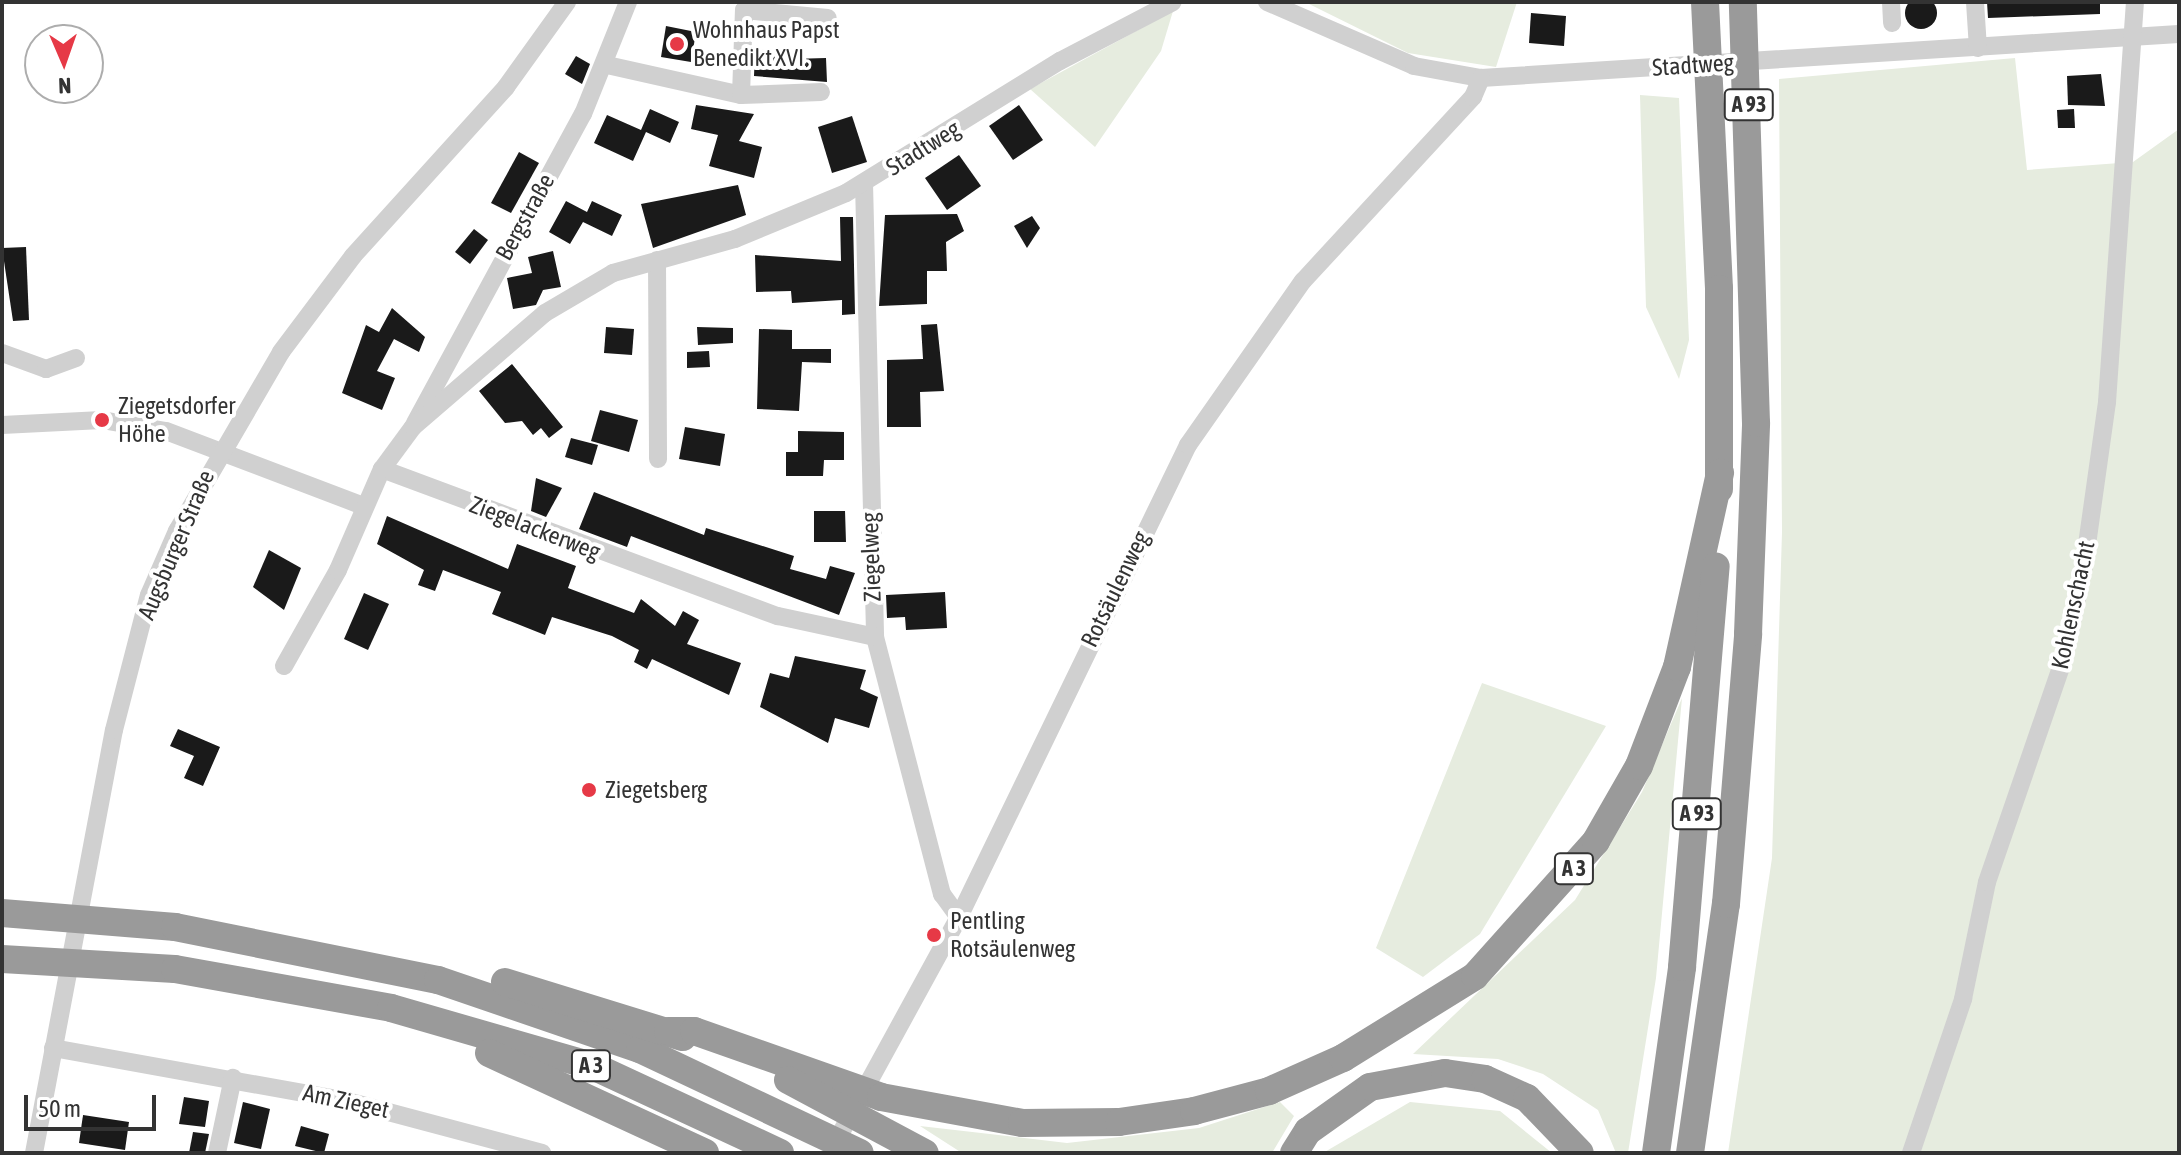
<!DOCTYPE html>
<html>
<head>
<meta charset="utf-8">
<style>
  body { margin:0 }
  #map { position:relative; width:2181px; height:1155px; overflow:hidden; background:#fff; font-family:"Asap Condensed",sans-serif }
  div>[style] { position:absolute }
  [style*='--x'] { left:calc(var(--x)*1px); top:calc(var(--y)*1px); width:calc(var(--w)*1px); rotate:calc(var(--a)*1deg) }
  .green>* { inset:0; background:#e6ecdf }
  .building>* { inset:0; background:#1a1a1a }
  .round { border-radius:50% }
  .minor>* { height:18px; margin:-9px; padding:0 9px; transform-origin:9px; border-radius:9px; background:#d0d0d0 }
  .highway>* { height:28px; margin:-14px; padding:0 14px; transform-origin:14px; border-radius:14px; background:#9a9a9a }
  .dots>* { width:22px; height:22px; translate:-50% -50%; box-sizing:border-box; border:4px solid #fff; border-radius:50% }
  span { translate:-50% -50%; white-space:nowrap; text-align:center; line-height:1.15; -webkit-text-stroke:8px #fff; paint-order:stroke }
  .shield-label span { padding:2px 6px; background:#fff; border:2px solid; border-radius:6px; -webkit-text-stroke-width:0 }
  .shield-label { font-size:22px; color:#333; font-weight:700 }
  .poi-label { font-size:24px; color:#333 }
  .left { translate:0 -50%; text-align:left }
  .street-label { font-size:24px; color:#333 }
  .frame { position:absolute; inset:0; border:4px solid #333; pointer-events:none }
  .north { position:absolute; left:24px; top:24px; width:80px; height:80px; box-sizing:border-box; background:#fff; border:2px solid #adadad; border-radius:50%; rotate:178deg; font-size:22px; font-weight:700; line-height:32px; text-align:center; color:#333 }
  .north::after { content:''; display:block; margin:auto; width:28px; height:36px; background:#e63946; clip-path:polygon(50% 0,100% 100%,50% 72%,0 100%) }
  .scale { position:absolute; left:24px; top:1095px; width:132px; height:36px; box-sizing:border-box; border:4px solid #333; border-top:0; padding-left:10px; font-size:24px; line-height:28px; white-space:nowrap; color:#333; -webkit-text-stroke:6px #fff; paint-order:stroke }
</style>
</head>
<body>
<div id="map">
  <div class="green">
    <i style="clip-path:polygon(1305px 2px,1517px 2px,1496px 67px,1408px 53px)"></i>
    <i style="clip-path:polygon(1173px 11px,1161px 51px,1095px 147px,1030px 89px)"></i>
    <i style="clip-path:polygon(2015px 58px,2027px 170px,2133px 162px,2179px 129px,2179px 1153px,1728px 1153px,1772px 858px,1782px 532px,1779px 79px)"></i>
    <i style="clip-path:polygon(1640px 95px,1679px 98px,1689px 340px,1679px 379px,1646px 307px)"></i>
    <i style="clip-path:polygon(1482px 683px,1606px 726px,1480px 934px,1423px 977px,1376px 948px)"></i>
    <i style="clip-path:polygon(1682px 698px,1656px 978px,1628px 1153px,1616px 1153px,1598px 1110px,1543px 1074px,1498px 1059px,1413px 1054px,1575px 900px,1642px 792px)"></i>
    <i style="clip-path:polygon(1280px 1102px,1294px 1116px,1272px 1153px,962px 1153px,920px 1126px,1067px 1143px,1199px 1128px)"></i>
    <i style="clip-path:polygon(1410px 1102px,1500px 1111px,1552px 1153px,1323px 1153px)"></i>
  </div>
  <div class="building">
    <i class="round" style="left:1905px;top:-3px;width:32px;height:32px"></i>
    <i style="clip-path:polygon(1987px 2px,2100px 2px,2100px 14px,1988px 18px)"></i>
    <i style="clip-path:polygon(1531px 13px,1566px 16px,1564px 46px,1529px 43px)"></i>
    <i style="clip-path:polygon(666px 26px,696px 32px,691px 62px,661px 57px)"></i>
    <i style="clip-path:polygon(791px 49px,791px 59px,826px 58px,827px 82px,754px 76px,755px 50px)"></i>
    <i style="clip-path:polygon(576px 56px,590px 64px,582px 84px,565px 74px)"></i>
    <i style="clip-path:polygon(2101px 74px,2105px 106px,2068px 105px,2067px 76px)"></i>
    <i style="clip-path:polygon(696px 105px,754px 114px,739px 141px,762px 147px,754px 178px,709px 166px,718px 135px,691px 129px)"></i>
    <i style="clip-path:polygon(1019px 105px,1043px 140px,1013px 160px,989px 126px)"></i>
    <i style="clip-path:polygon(650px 109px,679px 122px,670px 143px,646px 132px,633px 161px,594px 143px,607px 115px,641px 130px)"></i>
    <i style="clip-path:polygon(2074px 109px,2075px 128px,2058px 128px,2057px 110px)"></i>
    <i style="clip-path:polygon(852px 116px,867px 162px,832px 173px,818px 127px)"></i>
    <i style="clip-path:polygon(519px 152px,539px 163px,511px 213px,491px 203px)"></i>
    <i style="clip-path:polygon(959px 155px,981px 186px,947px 210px,925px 178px)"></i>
    <i style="clip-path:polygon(738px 185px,746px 215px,653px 248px,641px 204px)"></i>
    <i style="clip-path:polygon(566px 201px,587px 212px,592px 201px,622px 215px,612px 236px,583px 222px,570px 244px,549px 232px)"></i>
    <i style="clip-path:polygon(957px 214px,964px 231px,946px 242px,947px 271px,927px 271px,927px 304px,879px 306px,885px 215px)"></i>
    <i style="clip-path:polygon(1032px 216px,1040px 228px,1027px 248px,1014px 226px)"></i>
    <i style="clip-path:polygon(840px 217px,853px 217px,855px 314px,842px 315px,842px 300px,792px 303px,791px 291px,756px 292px,755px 255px,841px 261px)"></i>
    <i style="clip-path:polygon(474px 229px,488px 240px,470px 264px,455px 252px)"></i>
    <i style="clip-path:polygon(26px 247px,29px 320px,13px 321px,2px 248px)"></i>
    <i style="clip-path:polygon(553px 251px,561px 287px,543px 290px,536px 305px,513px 309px,507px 278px,532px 273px,528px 257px)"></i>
    <i style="clip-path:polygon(392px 308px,425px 337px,419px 352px,394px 339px,377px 371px,395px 378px,382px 410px,342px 393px,366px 325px,379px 332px)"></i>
    <i style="clip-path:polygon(937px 324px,944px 391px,920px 392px,921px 427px,887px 427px,887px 360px,923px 359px,921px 325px)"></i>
    <i style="clip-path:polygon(606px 327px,634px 329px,632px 355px,604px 353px)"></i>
    <i style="clip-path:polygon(697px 327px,733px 328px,733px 343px,698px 345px)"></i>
    <i style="clip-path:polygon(759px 329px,792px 330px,792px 349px,831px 349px,831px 363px,802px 362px,799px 411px,757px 409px)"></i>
    <i style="clip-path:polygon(709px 351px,710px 367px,687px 368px,687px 352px)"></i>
    <i style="clip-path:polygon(512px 364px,563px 427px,549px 438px,541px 428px,533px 435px,522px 421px,505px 423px,479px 391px)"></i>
    <i style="clip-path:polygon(600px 410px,638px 420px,629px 452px,591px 441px)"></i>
    <i style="clip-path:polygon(685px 427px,725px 434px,720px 466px,679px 459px)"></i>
    <i style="clip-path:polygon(798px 431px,844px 432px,844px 460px,824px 460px,823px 476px,786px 476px,786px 452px,798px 452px)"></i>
    <i style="clip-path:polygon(571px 438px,598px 445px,592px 465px,565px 457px)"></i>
    <i style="clip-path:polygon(536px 478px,562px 488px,546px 517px,531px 511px)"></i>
    <i style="clip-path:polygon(594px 492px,704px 535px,706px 528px,794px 556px,790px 569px,826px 579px,830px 566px,855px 573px,839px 615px,631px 536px,627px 547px,579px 529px)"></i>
    <i style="clip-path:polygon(814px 511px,845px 511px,846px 542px,814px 542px)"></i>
    <i style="clip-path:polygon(387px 516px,508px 569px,517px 544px,576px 566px,568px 588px,634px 613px,641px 599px,675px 626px,683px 611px,699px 620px,687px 644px,741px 663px,729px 695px,652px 659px,647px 669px,634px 662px,639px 650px,612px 636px,552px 617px,545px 635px,492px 614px,501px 592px,443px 570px,435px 591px,418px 585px,424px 570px,377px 544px)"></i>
    <i style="clip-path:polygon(269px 550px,301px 568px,284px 610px,253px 587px)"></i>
    <i style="clip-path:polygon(945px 592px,947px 628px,906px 630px,905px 617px,887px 618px,886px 595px)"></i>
    <i style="clip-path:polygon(364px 593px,389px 604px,368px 650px,344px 639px)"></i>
    <i style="clip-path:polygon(795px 656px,866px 670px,860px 689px,878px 697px,869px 728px,835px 718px,828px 743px,760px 707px,770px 673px,789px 678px)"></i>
    <i style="clip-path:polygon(178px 729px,220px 747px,203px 786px,184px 778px,194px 756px,170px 746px)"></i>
    <i style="clip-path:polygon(184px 1097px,209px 1101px,205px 1127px,179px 1124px)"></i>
    <i style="clip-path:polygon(243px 1102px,270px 1109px,261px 1149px,234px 1143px)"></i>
    <i style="clip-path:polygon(83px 1115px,129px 1122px,125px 1150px,79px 1143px)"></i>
    <i style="clip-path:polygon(301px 1126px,329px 1134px,324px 1153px,295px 1146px)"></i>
    <i style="clip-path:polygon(193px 1132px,209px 1134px,205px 1153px,189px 1153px)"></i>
  </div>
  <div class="minor">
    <i style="--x:1267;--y:2;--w:160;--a:23.5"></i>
    <i style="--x:1414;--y:66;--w:68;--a:10.2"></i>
    <i style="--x:1481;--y:78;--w:699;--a:-3.61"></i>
    <i style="--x:1891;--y:2;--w:21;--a:87"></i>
    <i style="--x:1975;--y:2;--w:46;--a:86.3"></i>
    <i style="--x:607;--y:65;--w:137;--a:12.6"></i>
    <i style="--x:741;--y:95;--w:85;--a:-88"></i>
    <i style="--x:744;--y:10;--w:84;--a:5.4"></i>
    <i style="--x:741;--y:95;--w:80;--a:-2.1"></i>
    <i style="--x:864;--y:183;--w:454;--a:88.6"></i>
    <i style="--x:875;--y:637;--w:266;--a:75.4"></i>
    <i style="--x:942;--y:894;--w:29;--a:54"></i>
    <i style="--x:657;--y:260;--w:199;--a:89.7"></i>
    <i style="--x:2;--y:353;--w:47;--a:20"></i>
    <i style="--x:46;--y:369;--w:32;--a:-20"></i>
    <i style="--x:415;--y:423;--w:352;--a:-61.5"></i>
    <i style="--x:583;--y:114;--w:121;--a:-68.1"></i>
    <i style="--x:2;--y:425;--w:100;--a:-2.9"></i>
    <i style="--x:102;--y:420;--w:65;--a:9.8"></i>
    <i style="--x:166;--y:431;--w:209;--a:20.8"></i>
    <i style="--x:382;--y:469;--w:422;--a:20.4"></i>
    <i style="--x:778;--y:616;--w:99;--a:12.2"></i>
    <i style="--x:284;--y:666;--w:110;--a:-60.6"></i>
    <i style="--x:338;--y:570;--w:110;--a:-66.5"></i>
    <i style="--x:382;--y:469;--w:52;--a:-53.6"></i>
    <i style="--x:413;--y:427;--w:174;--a:-40.8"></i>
    <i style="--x:545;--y:313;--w:79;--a:-30.5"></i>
    <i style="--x:613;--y:273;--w:127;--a:-15.6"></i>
    <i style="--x:735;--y:239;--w:120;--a:-22.5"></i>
    <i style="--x:846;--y:193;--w:251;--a:-31.7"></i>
    <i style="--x:1060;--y:61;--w:127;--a:-27.6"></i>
    <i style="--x:53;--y:1048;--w:299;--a:10.2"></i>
    <i style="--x:347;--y:1101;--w:202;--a:14.9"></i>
    <i style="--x:832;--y:1149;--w:264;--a:-61.3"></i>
    <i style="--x:959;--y:917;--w:525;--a:-64.12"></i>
    <i style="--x:1188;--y:445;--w:200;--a:-55"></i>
    <i style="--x:1303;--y:281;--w:251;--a:-47.3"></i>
    <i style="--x:1473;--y:97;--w:21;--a:-67"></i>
    <i style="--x:34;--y:1153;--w:430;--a:-79.3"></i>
    <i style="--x:114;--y:730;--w:139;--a:-75.5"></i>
    <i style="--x:149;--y:595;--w:70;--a:-66.4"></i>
    <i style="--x:177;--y:531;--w:207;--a:-59.8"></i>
    <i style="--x:281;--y:352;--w:120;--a:-53.1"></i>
    <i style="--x:353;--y:256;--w:228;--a:-47.8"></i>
    <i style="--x:506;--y:87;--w:105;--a:-54.3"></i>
    <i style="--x:217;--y:1153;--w:77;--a:-78"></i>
    <i style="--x:1911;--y:1153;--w:163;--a:-71.3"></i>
    <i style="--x:1963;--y:999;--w:119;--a:-78.4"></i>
    <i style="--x:1987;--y:882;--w:236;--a:-71"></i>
    <i style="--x:2064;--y:659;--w:95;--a:-77.9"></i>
    <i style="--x:2084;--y:566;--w:166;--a:-82"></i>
    <i style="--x:2107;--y:402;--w:401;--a:-86"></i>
  </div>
  <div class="highway">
    <i style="--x:1705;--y:2;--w:287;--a:87.2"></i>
    <i style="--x:1719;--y:289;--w:200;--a:90"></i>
    <i style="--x:2;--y:913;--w:174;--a:4.6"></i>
    <i style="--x:175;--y:927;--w:268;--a:11.4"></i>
    <i style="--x:438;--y:980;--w:213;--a:18.9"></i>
    <i style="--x:640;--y:1049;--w:243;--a:25.3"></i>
    <i style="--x:2;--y:959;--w:173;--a:3.3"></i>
    <i style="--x:175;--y:969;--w:219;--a:10.2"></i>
    <i style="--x:391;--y:1008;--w:212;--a:16.1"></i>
    <i style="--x:595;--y:1067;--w:204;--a:24.9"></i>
    <i style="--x:505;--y:982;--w:186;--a:17.2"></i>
    <i style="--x:668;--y:1031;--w:26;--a:0"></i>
    <i style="--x:694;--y:1031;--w:198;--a:19.4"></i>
    <i style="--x:881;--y:1097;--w:143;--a:10.4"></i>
    <i style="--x:1022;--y:1123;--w:97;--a:-0.6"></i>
    <i style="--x:1119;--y:1122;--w:76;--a:-8.3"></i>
    <i style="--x:1194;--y:1111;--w:78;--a:-14.9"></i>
    <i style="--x:1269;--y:1091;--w:81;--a:-24"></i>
    <i style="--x:1343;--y:1058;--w:155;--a:-31.8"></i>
    <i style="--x:1475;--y:976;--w:181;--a:-48.1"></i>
    <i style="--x:1596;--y:841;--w:86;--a:-60.2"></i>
    <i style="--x:1639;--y:766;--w:106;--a:-69"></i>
    <i style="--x:1677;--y:667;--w:199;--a:-77.5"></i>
    <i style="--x:489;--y:1053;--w:238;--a:24.8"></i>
    <i style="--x:788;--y:1080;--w:155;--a:28.1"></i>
    <i style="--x:1294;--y:1153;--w:26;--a:-58"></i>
    <i style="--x:1308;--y:1131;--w:76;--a:-35.4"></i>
    <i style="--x:1370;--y:1087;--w:76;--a:-10.6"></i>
    <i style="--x:1445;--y:1073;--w:40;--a:8.5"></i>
    <i style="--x:1485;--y:1079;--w:46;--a:24.3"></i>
    <i style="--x:1527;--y:1098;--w:76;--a:46.1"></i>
    <i style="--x:1656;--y:1153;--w:188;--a:-82"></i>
    <i style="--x:1682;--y:967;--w:402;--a:-85.2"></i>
    <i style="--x:1690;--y:1153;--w:252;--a:-81.8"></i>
    <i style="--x:1726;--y:904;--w:271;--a:-85.3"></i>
    <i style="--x:1748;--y:634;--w:211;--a:-87.8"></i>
    <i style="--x:1756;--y:423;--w:421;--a:-91.8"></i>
  </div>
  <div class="dots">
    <i style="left:677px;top:44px;background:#e63946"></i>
    <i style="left:102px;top:420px;background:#e63946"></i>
    <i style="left:589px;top:790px;background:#e63946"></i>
    <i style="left:934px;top:935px;background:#e63946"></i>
  </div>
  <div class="shield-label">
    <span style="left:1749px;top:105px">A 93</span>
    <span style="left:1697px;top:814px">A 93</span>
    <span style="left:1574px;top:869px">A 3</span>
    <span style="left:591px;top:1066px">A 3</span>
  </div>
  <div class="poi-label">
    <span class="left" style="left:693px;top:44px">Wohnhaus Papst<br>Benedikt XVI.</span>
    <span class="left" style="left:118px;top:420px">Ziegetsdorfer<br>Höhe</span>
    <span class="left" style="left:605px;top:790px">Ziegetsberg</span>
    <span class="left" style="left:950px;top:935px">Pentling<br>Rotsäulenweg</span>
  </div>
  <div class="street-label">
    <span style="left:1693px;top:65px;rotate:-4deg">Stadtweg</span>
    <span style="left:923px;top:148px;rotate:-32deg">Stadtweg</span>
    <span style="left:525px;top:217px;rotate:-61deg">Bergstraße</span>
    <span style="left:535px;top:528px;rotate:21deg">Ziegelackerweg</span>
    <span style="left:176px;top:545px;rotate:-67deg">Augsburger Straße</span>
    <span style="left:871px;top:557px;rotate:-92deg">Ziegelweg</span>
    <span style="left:1115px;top:589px;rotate:-64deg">Rotsäulenweg</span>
    <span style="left:2073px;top:605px;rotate:-78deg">Kohlenschacht</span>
    <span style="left:346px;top:1101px;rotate:12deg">Am Zieget</span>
  </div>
  <div class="frame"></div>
  <div class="north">N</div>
  <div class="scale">50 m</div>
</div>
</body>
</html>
